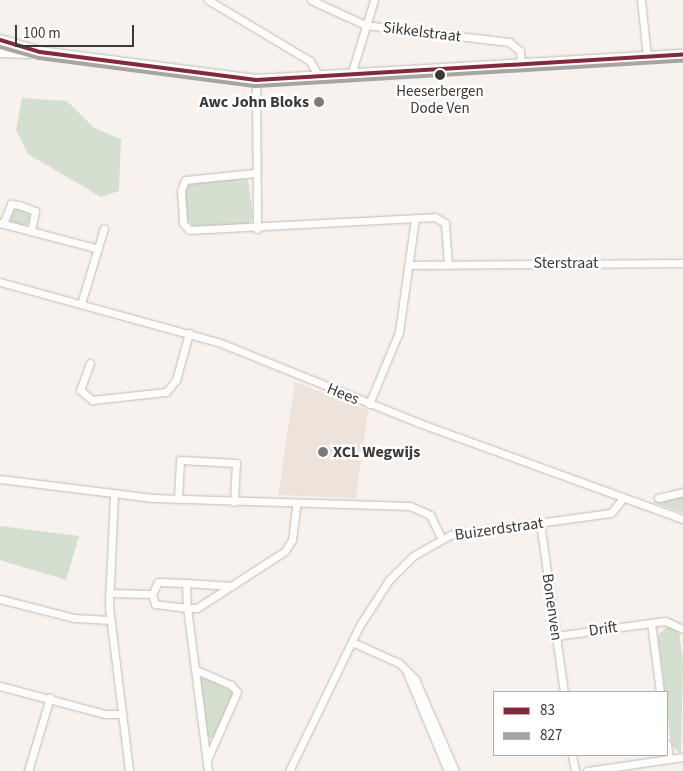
<!DOCTYPE html>
<html>
<head>
<meta charset="utf-8">
<style>
  body { margin:0 }
  #map { position:relative; width:683px; height:771px; overflow:hidden; background:#f7f2ee; font-family:"Source Sans 3",sans-serif }
  div>[style] { position:absolute }
  [style*='--x'] { left:calc(var(--x)*1px); top:calc(var(--y)*1px); width:calc(var(--w)*1px); rotate:calc(var(--a)*1deg) }
  .built>* { inset:0; background:#eee3da }
  .green>* { inset:0; background:#d5dfcf }
  .round { border-radius:50% }
  .roads { filter:drop-shadow(0 0 1px #c0bcb9) drop-shadow(0 0 1px #c0bcb9) }
  .street>* { height:7px; margin:-3.5px; padding:0 3.5px; transform-origin:3.5px; border-radius:3.5px; background:#fefdfc }
  .secondary>* { height:10px; margin:-5px; padding:0 5px; transform-origin:5px; border-radius:5px; background:#fefdfc }
  .bus-1>* { height:4px; margin:-2px; padding:0 2px; transform-origin:2px; border-radius:2px; background:#822a3a }
  .bus-2>* { height:4px; margin:-2px; padding:0 2px; transform-origin:2px; border-radius:2px; background:#a7a5a4 }
  .dots>* { width:14px; height:14px; translate:-50% -50%; box-sizing:border-box; border:2px solid #fff; border-radius:50% }
  span { translate:-50% -50%; white-space:nowrap; text-align:center; line-height:1.15; -webkit-text-stroke:5px #fff; paint-order:stroke }
  .bus-label { font-size:15px; color:#3b3835 }
  .street-label { font-size:16px; color:#3b3835 }
  .poi-label { font-size:16px; color:#3b3835; font-weight:700 }
  .right { translate:-100% -50%; text-align:right }
  .left { translate:0 -50%; text-align:left }
  .legend { position:absolute; left:493px; top:691px; width:175px; height:65px; box-sizing:border-box; background:#fff; border:1px solid #b1afae; margin:0; padding:6px 9px; list-style:none; font-size:15px; color:#3b3835 }
  .legend li { display:flex; align-items:center; gap:10px; height:25px }
  .legend b { width:25px; border:1px solid #b1afae }
  .scale { position:absolute; left:15px; top:25px; width:119px; height:22px; box-sizing:border-box; border:2px solid #3b3835; border-top:0; padding-left:6px; font-size:15px; line-height:18px; white-space:nowrap; color:#3b3835; -webkit-text-stroke:4px #fff; paint-order:stroke }
</style>
</head>
<body>
<div id="map">
  <div class="built">
    <i style="clip-path:polygon(295px 382px,368px 410px,356px 498px,278px 495px)"></i>
  </div>
  <div class="green">
    <i style="clip-path:polygon(22px 98px,67px 101px,94px 128px,121px 139px,119px 191px,101px 197px,28px 154px,16px 130px)"></i>
    <i style="clip-path:polygon(248px 179px,253px 217px,249px 225px,195px 228px,187px 220px,184px 190px,190px 182px)"></i>
    <i class="round" style="left:10px;top:207px;width:20px;height:20px"></i>
    <i style="clip-path:polygon(683px 494px,683px 513px,652px 502px)"></i>
    <i style="clip-path:polygon(0 526px,79px 536px,66px 580px,0 560px)"></i>
    <i style="clip-path:polygon(669px 625px,679px 632px,683px 661px,681px 754px,671px 745px,658px 635px)"></i>
    <i style="clip-path:polygon(205px 677px,235px 693px,213px 739px,207px 737px,199px 681px)"></i>
  </div>
  <div class="roads">
    <div class="street">
      <i style="--x:208;--y:0;--w:119;--a:30.9"></i>
      <i style="--x:310;--y:61;--w:18;--a:61"></i>
      <i style="--x:311;--y:0;--w:60;--a:24.8"></i>
      <i style="--x:365;--y:25;--w:145;--a:6.7"></i>
      <i style="--x:509;--y:42;--w:14;--a:39"></i>
      <i style="--x:520;--y:51;--w:14;--a:86"></i>
      <i style="--x:641;--y:0;--w:57;--a:84"></i>
      <i style="--x:351;--y:75;--w:78;--a:-73"></i>
      <i style="--x:256;--y:80;--w:149;--a:89.6"></i>
      <i style="--x:254;--y:173;--w:69;--a:174.2"></i>
      <i style="--x:185;--y:180;--w:12;--a:110"></i>
      <i style="--x:181;--y:191;--w:32;--a:86"></i>
      <i style="--x:183;--y:223;--w:9;--a:49"></i>
      <i style="--x:189;--y:230;--w:246;--a:-3"></i>
      <i style="--x:435;--y:217;--w:12;--a:31"></i>
      <i style="--x:445;--y:223;--w:42;--a:85.9"></i>
      <i style="--x:0;--y:223;--w:98;--a:14.7"></i>
      <i style="--x:3;--y:224;--w:22;--a:-68"></i>
      <i style="--x:11;--y:204;--w:8;--a:7"></i>
      <i style="--x:19;--y:205;--w:17;--a:21"></i>
      <i style="--x:35;--y:211;--w:20;--a:101"></i>
      <i style="--x:409;--y:265;--w:274;--a:-0.4"></i>
      <i style="--x:0;--y:282;--w:226;--a:15.4"></i>
      <i style="--x:218;--y:342;--w:217;--a:21.9"></i>
      <i style="--x:419;--y:423;--w:281;--a:20"></i>
      <i style="--x:81;--y:304;--w:79;--a:-73.2"></i>
      <i style="--x:90;--y:363;--w:29;--a:110"></i>
      <i style="--x:80;--y:390;--w:16;--a:40"></i>
      <i style="--x:92;--y:400;--w:74;--a:-6.2"></i>
      <i style="--x:166;--y:392;--w:16;--a:-50"></i>
      <i style="--x:176;--y:380;--w:49;--a:-74.5"></i>
      <i style="--x:369;--y:404;--w:78;--a:-67.4"></i>
      <i style="--x:399;--y:332;--w:115;--a:-82"></i>
      <i style="--x:0;--y:479;--w:154;--a:7.1"></i>
      <i style="--x:153;--y:498;--w:257;--a:1.8"></i>
      <i style="--x:410;--y:506;--w:22;--a:24"></i>
      <i style="--x:430;--y:515;--w:25;--a:64"></i>
      <i style="--x:114;--y:495;--w:112;--a:92.6"></i>
      <i style="--x:109;--y:607;--w:165;--a:83"></i>
      <i style="--x:658;--y:498;--w:26;--a:-13"></i>
      <i style="--x:178;--y:499;--w:39;--a:-87"></i>
      <i style="--x:180;--y:460;--w:56;--a:3.1"></i>
      <i style="--x:236;--y:463;--w:39;--a:93"></i>
      <i style="--x:540;--y:522;--w:172;--a:82"></i>
      <i style="--x:186;--y:583;--w:25;--a:88"></i>
      <i style="--x:187;--y:608;--w:32;--a:-173"></i>
      <i style="--x:155;--y:604;--w:10;--a:-107"></i>
      <i style="--x:152;--y:594;--w:13;--a:-63"></i>
      <i style="--x:158;--y:582;--w:28;--a:2"></i>
      <i style="--x:186;--y:583;--w:46;--a:3.7"></i>
      <i style="--x:109;--y:593;--w:43;--a:1.3"></i>
      <i style="--x:0;--y:599;--w:76;--a:14.4"></i>
      <i style="--x:74;--y:618;--w:36;--a:3"></i>
      <i style="--x:651;--y:623;--w:70;--a:82.6"></i>
      <i style="--x:556;--y:636;--w:110;--a:-7.8"></i>
      <i style="--x:665;--y:621;--w:20;--a:24"></i>
      <i style="--x:352;--y:642;--w:51;--a:24.1"></i>
      <i style="--x:399;--y:663;--w:23;--a:45"></i>
      <i style="--x:415;--y:679;--w:100;--a:66.5"></i>
      <i style="--x:196;--y:670;--w:38;--a:23"></i>
      <i style="--x:231;--y:685;--w:9;--a:49"></i>
      <i style="--x:237;--y:692;--w:74;--a:113.8"></i>
      <i style="--x:407;--y:673;--w:106;--a:67.3"></i>
      <i style="--x:0;--y:686;--w:109;--a:14.9"></i>
      <i style="--x:105;--y:714;--w:16;--a:0"></i>
      <i style="--x:667;--y:744;--w:15;--a:82"></i>
      <i style="--x:572;--y:755;--w:16;--a:79"></i>
      <i style="--x:28;--y:771;--w:77;--a:-73.4"></i>
      <i style="--x:208;--y:771;--w:164;--a:-97.3"></i>
      <i style="--x:187;--y:608;--w:10;--a:0"></i>
      <i style="--x:197;--y:608;--w:105;--a:-32.9"></i>
      <i style="--x:285;--y:551;--w:13;--a:-58"></i>
      <i style="--x:292;--y:540;--w:35;--a:-83"></i>
      <i style="--x:289;--y:771;--w:162;--a:-64.1"></i>
      <i style="--x:360;--y:625;--w:54;--a:-57.2"></i>
      <i style="--x:389;--y:580;--w:34;--a:-45"></i>
      <i style="--x:413;--y:556;--w:43;--a:-29.6"></i>
      <i style="--x:450;--y:535;--w:162;--a:-7.8"></i>
      <i style="--x:611;--y:513;--w:19;--a:-51"></i>
      <i style="--x:587;--y:771;--w:97;--a:-8.3"></i>
    </div>
    <div class="secondary">
      <i style="--x:0;--y:40;--w:42;--a:16.7"></i>
      <i style="--x:40;--y:52;--w:218;--a:7.4"></i>
      <i style="--x:256;--y:80;--w:428;--a:-3.4"></i>
      <i style="--x:0;--y:52;--w:29;--a:2"></i>
    </div>
  </div>
  <div class="bus-1">
    <i style="--x:0;--y:40;--w:42;--a:16.7"></i>
    <i style="--x:40;--y:52;--w:218;--a:7.4"></i>
    <i style="--x:256;--y:80;--w:428;--a:-3.4"></i>
  </div>
  <div class="bus-2">
    <i style="--x:0;--y:47;--w:41;--a:15.8"></i>
    <i style="--x:39;--y:58;--w:219;--a:7.4"></i>
    <i style="--x:256;--y:86;--w:428;--a:-3.4"></i>
  </div>
  <div class="dots">
    <i style="left:440px;top:75px;background:#3b3835"></i>
    <i style="left:319px;top:102px;background:#7d7976"></i>
    <i style="left:323px;top:452px;background:#7d7976"></i>
  </div>
  <div class="bus-label">
    <span style="left:440px;top:100px">Heeserbergen<br>Dode Ven</span>
  </div>
  <div class="street-label">
    <span style="left:422px;top:32px;rotate:7deg">Sikkelstraat</span>
    <span style="left:566px;top:263px">Sterstraat</span>
    <span style="left:343px;top:394px;rotate:22deg">Hees</span>
    <span style="left:499px;top:529px;rotate:-8deg">Buizerdstraat</span>
    <span style="left:552px;top:607px;rotate:82deg">Bonenven</span>
    <span style="left:603px;top:629px;rotate:-8deg">Drift</span>
  </div>
  <div class="poi-label">
    <span class="right" style="left:309px;top:102px">Awc John Bloks</span>
    <span class="left" style="left:333px;top:452px">XCL Wegwijs</span>
  </div>
  <ul class="legend">
  <li><b style="height:6px;background:#822a3a"></b>83</li>
  <li><b style="height:6px;background:#a7a5a4"></b>827</li>
  </ul>
  <div class="scale">100 m</div>
</div>
</body>
</html>
